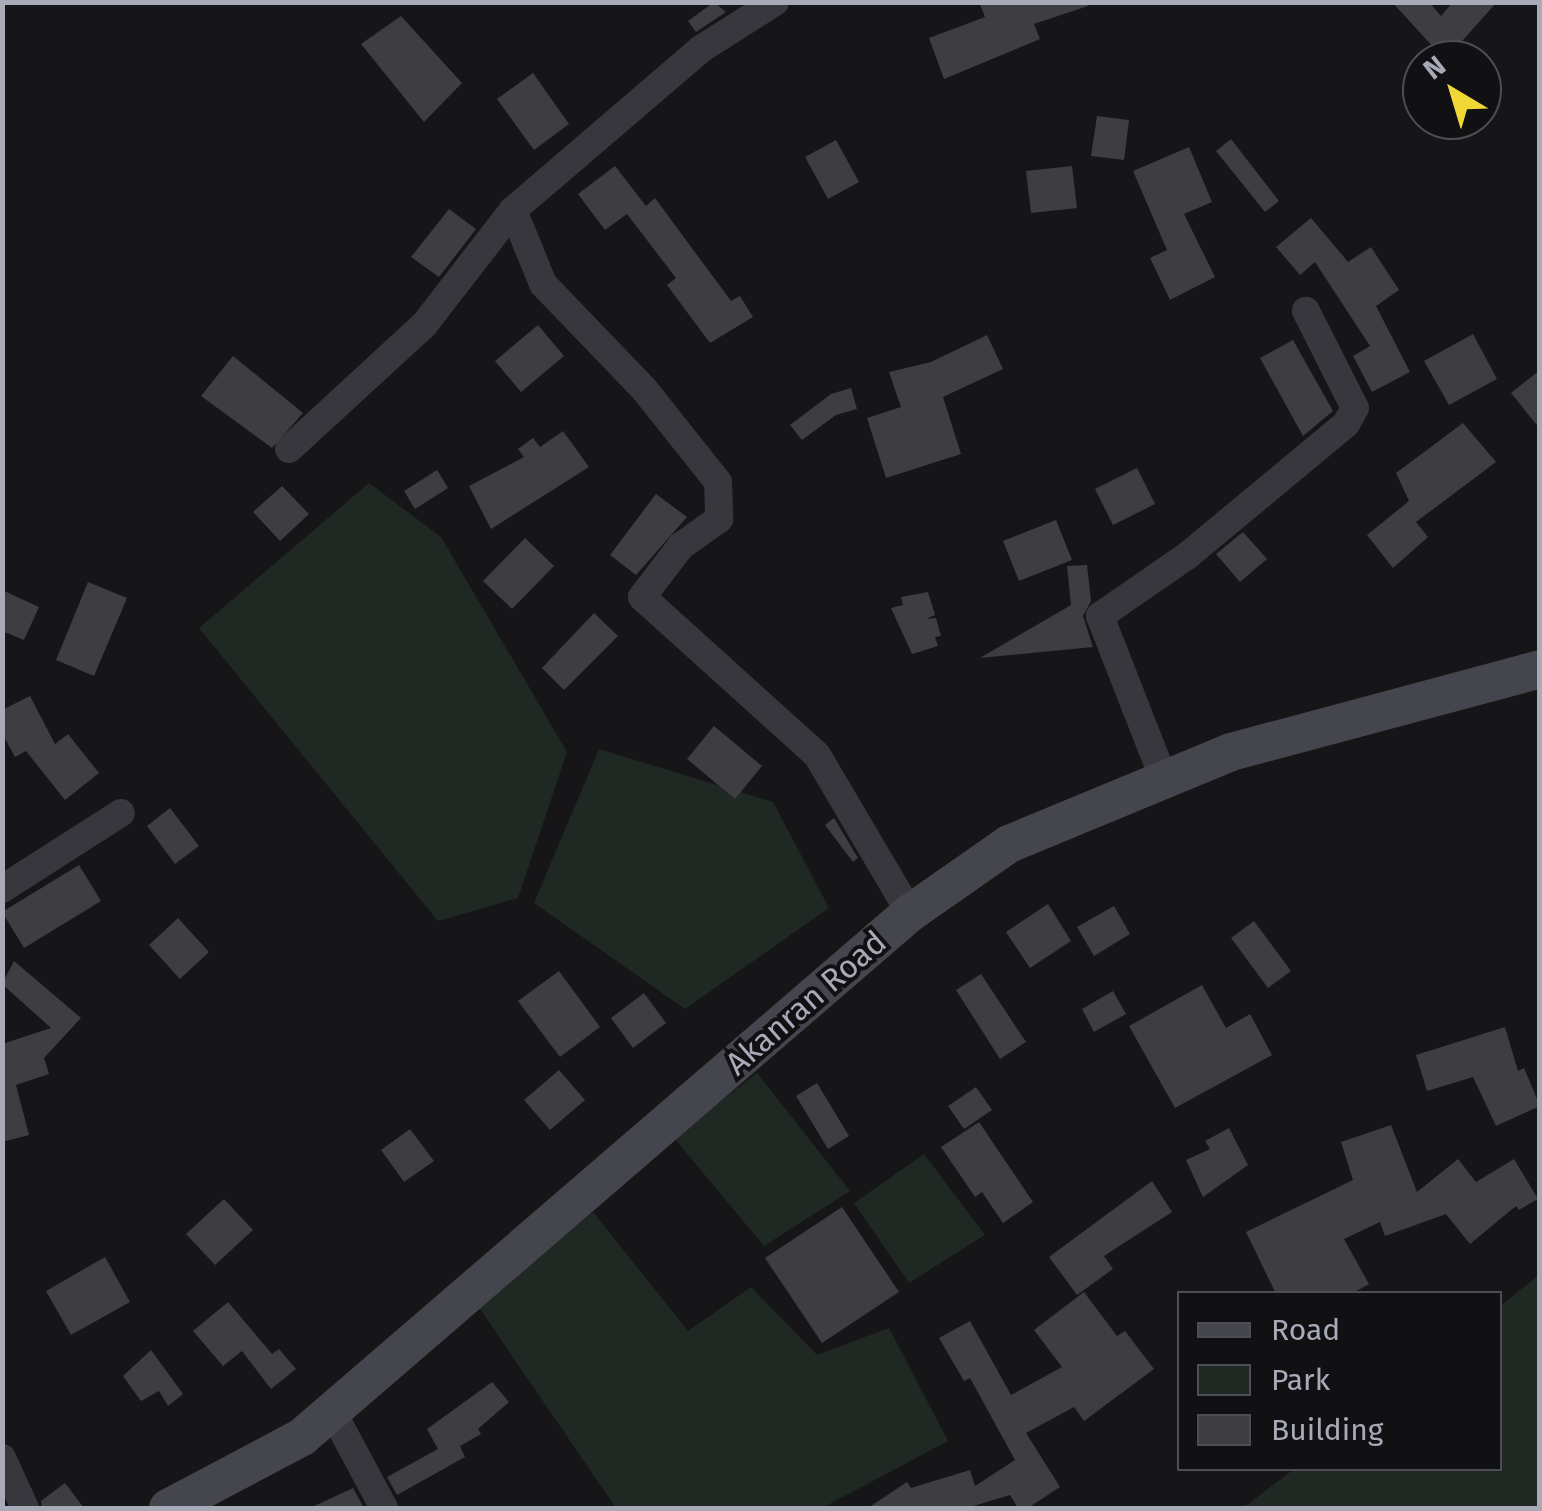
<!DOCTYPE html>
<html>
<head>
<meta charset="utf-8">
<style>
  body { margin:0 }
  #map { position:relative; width:1542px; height:1511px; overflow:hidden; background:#161618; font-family:"Fira Sans",sans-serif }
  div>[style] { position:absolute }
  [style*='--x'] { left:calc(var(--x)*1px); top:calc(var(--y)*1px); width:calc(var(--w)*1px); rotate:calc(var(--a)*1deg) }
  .green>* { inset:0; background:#202823 }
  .building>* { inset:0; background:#3e3e42 }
  .street>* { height:28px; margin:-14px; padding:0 14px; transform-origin:14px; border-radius:14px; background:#37373d }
  .secondary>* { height:38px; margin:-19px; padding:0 19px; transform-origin:19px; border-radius:19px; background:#45454d }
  span { translate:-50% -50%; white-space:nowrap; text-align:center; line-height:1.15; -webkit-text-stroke:8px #111113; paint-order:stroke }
  .street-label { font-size:32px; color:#a8aab8 }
  .frame { position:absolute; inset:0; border:5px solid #a8aab8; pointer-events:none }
  .legend { position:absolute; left:1177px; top:1291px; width:325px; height:180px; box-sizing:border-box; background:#111113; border:2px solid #4d4e55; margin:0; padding:12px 18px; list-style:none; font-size:30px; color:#a8aab8 }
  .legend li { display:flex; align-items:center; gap:20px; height:50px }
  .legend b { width:50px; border:2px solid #4d4e55 }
  .north { position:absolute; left:1402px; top:40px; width:100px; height:100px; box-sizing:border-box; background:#111113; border:2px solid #4d4e55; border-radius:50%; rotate:322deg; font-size:28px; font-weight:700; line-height:40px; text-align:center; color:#a8aab8 }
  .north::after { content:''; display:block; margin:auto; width:35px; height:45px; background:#f0d836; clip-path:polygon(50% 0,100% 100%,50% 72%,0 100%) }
</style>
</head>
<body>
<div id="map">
  <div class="green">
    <i style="clip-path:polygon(369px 483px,441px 537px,567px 752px,518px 898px,438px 921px,199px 628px)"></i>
    <i style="clip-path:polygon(599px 749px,773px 802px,829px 908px,685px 1009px,534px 903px)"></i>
    <i style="clip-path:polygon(757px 1073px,850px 1191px,764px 1246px,674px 1138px)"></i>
    <i style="clip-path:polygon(924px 1154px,985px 1235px,909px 1283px,854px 1203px)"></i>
    <i style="clip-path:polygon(593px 1212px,688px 1331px,751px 1287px,817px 1355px,889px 1328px,948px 1441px,822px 1508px,616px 1508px,478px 1306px)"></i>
    <i style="clip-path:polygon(1539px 1275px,1539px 1508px,1243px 1508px,1294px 1469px,1500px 1468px,1500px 1306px)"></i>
  </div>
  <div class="building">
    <i style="clip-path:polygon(714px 2px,726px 12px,696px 32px,688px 21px)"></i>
    <i style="clip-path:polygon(979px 2px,1087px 2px,1088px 6px,1034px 24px,1040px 39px,944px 79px,929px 38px,985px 17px)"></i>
    <i style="clip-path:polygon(1392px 2px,1429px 2px,1441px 16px,1453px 2px,1497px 2px,1445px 60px)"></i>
    <i style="clip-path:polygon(401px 16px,462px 83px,424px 122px,361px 44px)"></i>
    <i style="clip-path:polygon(533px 73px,569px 124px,534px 150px,497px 99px)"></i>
    <i style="clip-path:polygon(1097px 116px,1129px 120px,1124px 160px,1091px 156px)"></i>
    <i style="clip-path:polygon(1231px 139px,1279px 201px,1265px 212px,1216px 151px)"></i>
    <i style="clip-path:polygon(836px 140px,859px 182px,828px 199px,805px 157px)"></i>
    <i style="clip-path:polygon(1189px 147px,1212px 202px,1184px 214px,1215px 277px,1170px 300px,1150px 258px,1167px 250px,1133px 171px)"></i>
    <i style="clip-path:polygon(615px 166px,646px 206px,655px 198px,731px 301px,740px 296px,753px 317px,710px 343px,667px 285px,676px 278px,627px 214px,605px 230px,578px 194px)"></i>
    <i style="clip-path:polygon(1072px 166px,1077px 208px,1031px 213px,1026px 171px)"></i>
    <i style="clip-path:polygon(449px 209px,476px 229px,439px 277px,411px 257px)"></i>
    <i style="clip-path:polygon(1311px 218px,1348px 262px,1371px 247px,1399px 290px,1376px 306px,1410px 372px,1372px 392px,1353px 356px,1370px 346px,1315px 262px,1300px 275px,1276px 247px)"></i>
    <i style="clip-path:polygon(538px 325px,564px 356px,521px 392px,495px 361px)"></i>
    <i style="clip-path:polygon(1473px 334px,1497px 379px,1449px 405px,1424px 361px)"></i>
    <i style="clip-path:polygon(987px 335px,1003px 369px,943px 397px,961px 454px,886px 478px,867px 418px,901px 407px,889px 372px,931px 362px)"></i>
    <i style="clip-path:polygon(1293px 340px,1333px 411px,1303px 436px,1260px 358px)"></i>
    <i style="clip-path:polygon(233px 356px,303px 413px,272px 448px,201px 396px)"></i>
    <i style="clip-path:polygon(1540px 370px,1540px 429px,1511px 393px)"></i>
    <i style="clip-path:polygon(851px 388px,857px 409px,836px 415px,802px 440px,790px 425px,831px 394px)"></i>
    <i style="clip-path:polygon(1463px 423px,1496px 462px,1416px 522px,1428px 537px,1393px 568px,1367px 535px,1409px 501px,1396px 473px)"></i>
    <i style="clip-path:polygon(563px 431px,589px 467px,491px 529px,469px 486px,524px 457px,518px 449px,533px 438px,540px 447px)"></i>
    <i style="clip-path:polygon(1137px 468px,1155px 504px,1113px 525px,1095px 489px)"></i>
    <i style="clip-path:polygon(437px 470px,448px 488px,415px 509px,404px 491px)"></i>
    <i style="clip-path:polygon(282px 486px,309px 514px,280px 541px,253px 512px)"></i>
    <i style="clip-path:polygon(656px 494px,687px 517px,636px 575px,610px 555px)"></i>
    <i style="clip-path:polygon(1056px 520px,1072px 560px,1019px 581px,1003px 541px)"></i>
    <i style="clip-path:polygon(1243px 532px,1267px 559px,1240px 582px,1216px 554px)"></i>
    <i style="clip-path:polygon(525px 538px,554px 566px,512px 609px,483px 581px)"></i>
    <i style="clip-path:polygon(1087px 565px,1091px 601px,1083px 616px,1093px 647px,980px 658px,1071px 605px,1067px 566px)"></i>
    <i style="clip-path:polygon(88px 582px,127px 598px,94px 676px,56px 660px)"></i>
    <i style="clip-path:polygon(2px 590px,39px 607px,24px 640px,2px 631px)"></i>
    <i style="clip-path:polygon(928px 592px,935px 615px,926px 619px,936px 618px,941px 636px,935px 637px,938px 646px,912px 654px,891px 608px,903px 605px,901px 597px)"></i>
    <i style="clip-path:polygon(594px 613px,618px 636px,564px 690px,542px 668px)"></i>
    <i style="clip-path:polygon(30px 696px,55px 744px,68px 734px,99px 773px,65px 800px,26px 751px,15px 757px,2px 733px,2px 710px)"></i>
    <i style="clip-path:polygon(714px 726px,762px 766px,735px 799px,687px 759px)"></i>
    <i style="clip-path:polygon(170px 808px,199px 846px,175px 864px,147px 826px)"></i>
    <i style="clip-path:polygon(834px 818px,858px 858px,853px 862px,825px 825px)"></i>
    <i style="clip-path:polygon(79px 865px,101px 901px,24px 948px,2px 912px)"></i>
    <i style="clip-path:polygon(1048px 904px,1071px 941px,1030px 968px,1006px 932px)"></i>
    <i style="clip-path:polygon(1114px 906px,1130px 934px,1094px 956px,1077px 927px)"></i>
    <i style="clip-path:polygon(178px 918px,209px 952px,180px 979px,149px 945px)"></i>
    <i style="clip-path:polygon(1254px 921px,1291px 971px,1268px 988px,1231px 938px)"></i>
    <i style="clip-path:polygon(14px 961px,81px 1018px,44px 1058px,49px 1074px,16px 1085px,29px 1135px,2px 1142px,2px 1044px,51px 1028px,2px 984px)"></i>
    <i style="clip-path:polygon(559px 971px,600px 1027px,560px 1057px,518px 1001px)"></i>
    <i style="clip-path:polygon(981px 974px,1026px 1042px,1000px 1059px,956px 990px)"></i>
    <i style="clip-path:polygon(1202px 985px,1226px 1028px,1250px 1014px,1272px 1055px,1175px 1108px,1129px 1026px)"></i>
    <i style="clip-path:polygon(1113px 991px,1126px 1014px,1094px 1032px,1082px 1009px)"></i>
    <i style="clip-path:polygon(644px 993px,666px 1023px,633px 1048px,611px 1018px)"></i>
    <i style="clip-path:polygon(1505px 1027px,1518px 1071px,1524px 1068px,1540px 1106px,1496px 1126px,1473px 1077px,1427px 1091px,1416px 1055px)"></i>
    <i style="clip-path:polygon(559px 1070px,585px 1100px,550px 1130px,524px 1100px)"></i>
    <i style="clip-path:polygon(817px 1083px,849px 1136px,828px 1149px,796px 1096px)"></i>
    <i style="clip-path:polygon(976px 1087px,992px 1110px,964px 1129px,948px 1106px)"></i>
    <i style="clip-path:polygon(979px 1122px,1033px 1202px,1003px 1223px,982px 1192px,975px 1197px,941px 1147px)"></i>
    <i style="clip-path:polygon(1391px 1125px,1417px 1192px,1458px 1159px,1476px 1182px,1514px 1159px,1538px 1199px,1519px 1210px,1516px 1206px,1470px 1244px,1446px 1214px,1385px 1236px,1380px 1222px,1344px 1239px,1369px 1284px,1351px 1294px,1276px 1294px,1246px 1232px,1353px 1180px,1341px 1142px)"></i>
    <i style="clip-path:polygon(1229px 1128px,1248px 1165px,1203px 1197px,1186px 1160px,1210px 1149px,1205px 1141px)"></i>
    <i style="clip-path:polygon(410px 1129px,434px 1161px,404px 1182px,381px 1150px)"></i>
    <i style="clip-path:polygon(1152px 1181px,1172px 1212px,1104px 1256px,1113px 1269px,1077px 1295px,1049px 1257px)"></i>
    <i style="clip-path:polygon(224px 1199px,253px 1230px,215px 1265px,186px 1234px)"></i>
    <i style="clip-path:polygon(842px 1207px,899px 1292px,822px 1343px,765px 1258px)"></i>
    <i style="clip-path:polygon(105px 1257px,130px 1302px,71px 1335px,46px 1291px)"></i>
    <i style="clip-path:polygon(1084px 1292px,1117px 1336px,1125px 1331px,1154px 1369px,1084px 1421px,1074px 1407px,1026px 1433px,1060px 1487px,1028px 1508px,1018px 1508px,1010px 1495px,967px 1508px,868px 1508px,907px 1482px,911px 1488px,970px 1470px,975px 1486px,1015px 1460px,970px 1378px,964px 1381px,939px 1338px,970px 1321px,1011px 1395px,1062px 1367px,1034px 1330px)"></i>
    <i style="clip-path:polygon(228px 1302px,272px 1354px,279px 1349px,296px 1369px,271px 1389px,242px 1351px,223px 1366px,193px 1331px)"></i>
    <i style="clip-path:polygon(151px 1350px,183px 1394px,168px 1406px,159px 1391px,141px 1401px,123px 1376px)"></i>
    <i style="clip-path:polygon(492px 1382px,509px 1402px,478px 1429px,481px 1434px,460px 1446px,465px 1457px,397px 1495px,387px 1477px,438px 1449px,427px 1429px)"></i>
    <i style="clip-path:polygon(65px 1483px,84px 1508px,42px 1508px,41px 1501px)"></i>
    <i style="clip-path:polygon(353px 1488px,364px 1508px,310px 1508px)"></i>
  </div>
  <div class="street">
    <i style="--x:775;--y:2;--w:88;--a:147.6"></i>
    <i style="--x:701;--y:49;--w:248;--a:139.4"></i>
    <i style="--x:513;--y:210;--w:80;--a:67.9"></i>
    <i style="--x:543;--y:284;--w:146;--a:46.1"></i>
    <i style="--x:644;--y:389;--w:119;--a:51.5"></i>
    <i style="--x:718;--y:482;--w:37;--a:88"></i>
    <i style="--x:719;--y:519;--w:47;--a:144.6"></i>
    <i style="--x:681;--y:546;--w:64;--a:127.4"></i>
    <i style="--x:642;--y:597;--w:236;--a:42.1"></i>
    <i style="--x:817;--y:755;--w:183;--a:59.5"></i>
    <i style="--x:289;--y:449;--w:183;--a:-42.6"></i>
    <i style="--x:424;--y:325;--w:145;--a:-52.3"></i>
    <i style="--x:1163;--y:777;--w:173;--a:-111.4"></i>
    <i style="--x:1100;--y:616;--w:106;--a:-34.6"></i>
    <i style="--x:1187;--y:556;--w:207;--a:-39.7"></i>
    <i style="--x:1346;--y:424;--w:18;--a:-61"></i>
    <i style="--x:1355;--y:408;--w:109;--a:-116.8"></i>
    <i style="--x:2;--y:889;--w:141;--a:-32.6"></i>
    <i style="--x:332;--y:1411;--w:110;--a:61.8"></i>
    <i style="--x:2;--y:1458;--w:55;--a:65.3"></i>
  </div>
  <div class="secondary">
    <i style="--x:168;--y:1508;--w:152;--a:-27.9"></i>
    <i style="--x:302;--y:1437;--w:803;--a:-40.76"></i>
    <i style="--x:910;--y:913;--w:121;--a:-34.9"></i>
    <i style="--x:1009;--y:844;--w:240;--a:-22.5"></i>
    <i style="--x:1231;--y:752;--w:320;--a:-15"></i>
  </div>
  <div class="street-label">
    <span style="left:806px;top:1003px;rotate:-41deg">Akanran Road</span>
  </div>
  <div class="frame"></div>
  <ul class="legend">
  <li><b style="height:12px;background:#45454d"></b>Road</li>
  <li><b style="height:28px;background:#202823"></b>Park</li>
  <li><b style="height:28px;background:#3e3e42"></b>Building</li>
  </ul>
  <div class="north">N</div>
</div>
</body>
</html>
